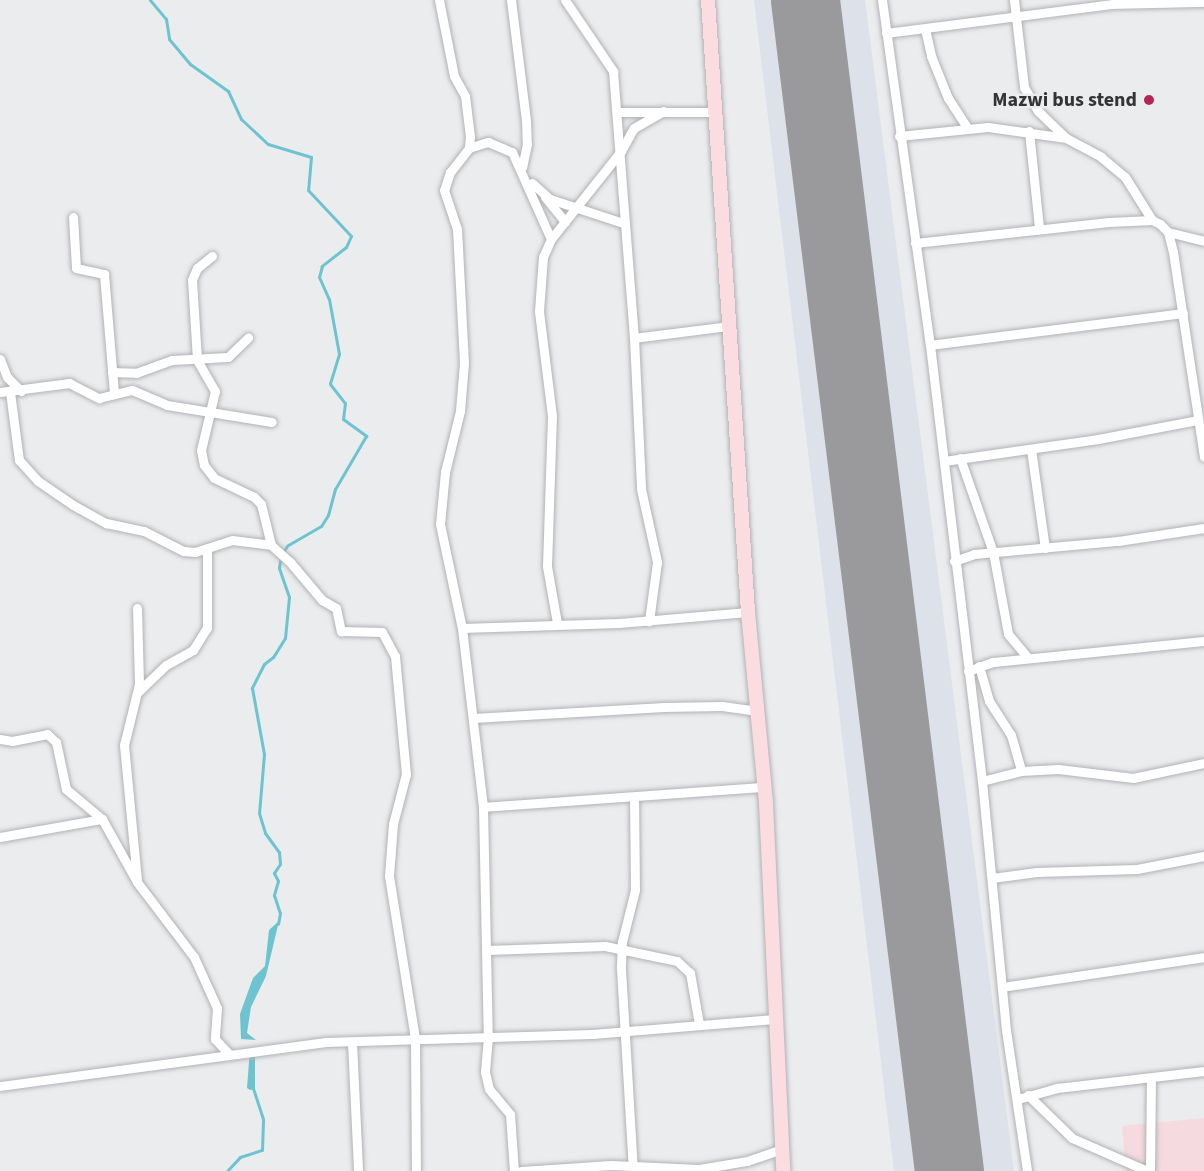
<!DOCTYPE html>
<html>
<head>
<meta charset="utf-8">
<style>
  body { margin:0 }
  #map { position:relative; width:1204px; height:1171px; overflow:hidden; background:#ebecee; font-family:"Source Sans 3",sans-serif }
  div>[style] { position:absolute }
  [style*='--x'] { left:calc(var(--x)*1px); top:calc(var(--y)*1px); width:calc(var(--w)*1px); rotate:calc(var(--a)*1deg) }
  .built>* { inset:0; background:#dce1ea }
  .education>* { inset:0; background:#f5dae0 }
  .water>* { inset:0; background:#6dc4d0 }
  .stream>* { height:3px; margin:-1.5px; padding:0 1.5px; transform-origin:1.5px; border-radius:1.5px; background:#6dc4d0 }
  .runway>* { height:69px; margin:-34.5px; padding:0 34.5px; transform-origin:34.5px; border-radius:34.5px; background:#9a9a9c }
  .roads { filter:drop-shadow(0 0 2px #b1b2b4) drop-shadow(0 0 2px #b1b2b4) }
  .street>* { height:9px; margin:-4.5px; padding:0 4.5px; transform-origin:4.5px; border-radius:4.5px; background:#fff }
  .secondary>* { height:14px; margin:-7px; padding:0 7px; transform-origin:7px; border-radius:7px; background:#fbdce0 }
  .dots>* { width:16px; height:16px; translate:-50% -50%; box-sizing:border-box; border:3px solid #ebecee; border-radius:50% }
  span { translate:-50% -50%; white-space:nowrap; text-align:center; line-height:1.15; -webkit-text-stroke:4.5px #ebecee; paint-order:stroke }
  .poi-label { font-size:20px; color:#333435; font-weight:700 }
  .right { translate:-100% -50%; text-align:right }
</style>
</head>
<body>
<div id="map">
  <div class="built">
    <i style="clip-path:polygon(754px 0,865px 0,1014px 1171px,894px 1171px)"></i>
  </div>
  <div class="education">
    <i style="clip-path:polygon(1204px 1118px,1204px 1171px,1126px 1171px,1122px 1126px)"></i>
  </div>
  <div class="water">
    <i style="clip-path:polygon(279px 921px,266px 976px,251px 1007px,247px 1033px,256px 1040px,241px 1039px,240px 1014px,253px 978px,265px 966px,269px 930px)"></i>
    <i style="clip-path:polygon(250px 1049px,255px 1055px,255px 1089px,250px 1090px,247px 1088px)"></i>
  </div>
  <div class="stream">
    <i style="--x:150;--y:0;--w:25;--a:50"></i>
    <i style="--x:166;--y:19;--w:20;--a:81"></i>
    <i style="--x:169;--y:39;--w:33;--a:50"></i>
    <i style="--x:190;--y:64;--w:47;--a:35.4"></i>
    <i style="--x:228;--y:91;--w:31;--a:65"></i>
    <i style="--x:241;--y:119;--w:37;--a:43"></i>
    <i style="--x:268;--y:144;--w:45;--a:16.8"></i>
    <i style="--x:311;--y:157;--w:33;--a:95"></i>
    <i style="--x:308;--y:190;--w:63;--a:46.9"></i>
    <i style="--x:351;--y:236;--w:12;--a:114"></i>
    <i style="--x:346;--y:247;--w:31;--a:142"></i>
    <i style="--x:322;--y:266;--w:11;--a:105"></i>
    <i style="--x:319;--y:277;--w:24;--a:66"></i>
    <i style="--x:329;--y:299;--w:56;--a:79.7"></i>
    <i style="--x:339;--y:354;--w:31;--a:107"></i>
    <i style="--x:330;--y:384;--w:24;--a:52"></i>
    <i style="--x:345;--y:403;--w:16;--a:97"></i>
    <i style="--x:343;--y:419;--w:29;--a:36"></i>
    <i style="--x:366;--y:436;--w:61;--a:120.3"></i>
    <i style="--x:335;--y:489;--w:27;--a:105"></i>
    <i style="--x:328;--y:515;--w:13;--a:122"></i>
    <i style="--x:321;--y:526;--w:39;--a:150"></i>
    <i style="--x:287;--y:546;--w:11;--a:124"></i>
    <i style="--x:281;--y:555;--w:13;--a:99"></i>
    <i style="--x:279;--y:568;--w:31;--a:71"></i>
    <i style="--x:289;--y:597;--w:41;--a:95.6"></i>
    <i style="--x:285;--y:638;--w:22;--a:122"></i>
    <i style="--x:273;--y:657;--w:11;--a:142"></i>
    <i style="--x:264;--y:664;--w:27;--a:117"></i>
    <i style="--x:252;--y:688;--w:67;--a:79.7"></i>
    <i style="--x:264;--y:754;--w:59;--a:94.8"></i>
    <i style="--x:259;--y:813;--w:21;--a:73"></i>
    <i style="--x:265;--y:833;--w:24;--a:54"></i>
    <i style="--x:279;--y:852;--w:12;--a:85"></i>
    <i style="--x:280;--y:864;--w:11;--a:124"></i>
    <i style="--x:274;--y:873;--w:9;--a:63"></i>
    <i style="--x:278;--y:881;--w:15;--a:106"></i>
    <i style="--x:274;--y:895;--w:19;--a:72"></i>
    <i style="--x:280;--y:913;--w:11;--a:100"></i>
    <i style="--x:227;--y:1171;--w:19;--a:-47"></i>
    <i style="--x:240;--y:1157;--w:23;--a:-18"></i>
    <i style="--x:262;--y:1150;--w:31;--a:-88"></i>
    <i style="--x:263;--y:1119;--w:35;--a:-108"></i>
  </div>
  <div class="runway">
    <i style="--x:805;--y:0;--w:1180;--a:82.99"></i>
  </div>
  <div class="roads">
    <div class="street">
      <i style="--x:439;--y:0;--w:77;--a:78.8"></i>
      <i style="--x:454;--y:76;--w:23;--a:61"></i>
      <i style="--x:465;--y:96;--w:40;--a:82.9"></i>
      <i style="--x:470;--y:136;--w:12;--a:95"></i>
      <i style="--x:469;--y:148;--w:31;--a:128"></i>
      <i style="--x:450;--y:172;--w:19;--a:108"></i>
      <i style="--x:444;--y:190;--w:41;--a:71.6"></i>
      <i style="--x:457;--y:229;--w:134;--a:87"></i>
      <i style="--x:464;--y:363;--w:48;--a:94.8"></i>
      <i style="--x:460;--y:411;--w:63;--a:103.8"></i>
      <i style="--x:445;--y:472;--w:52;--a:95.5"></i>
      <i style="--x:440;--y:524;--w:106;--a:78.1"></i>
      <i style="--x:462;--y:628;--w:180;--a:83.3"></i>
      <i style="--x:483;--y:807;--w:230;--a:88.8"></i>
      <i style="--x:488;--y:1037;--w:35;--a:95"></i>
      <i style="--x:485;--y:1072;--w:17;--a:77"></i>
      <i style="--x:489;--y:1089;--w:33;--a:50"></i>
      <i style="--x:510;--y:1114;--w:57;--a:86"></i>
      <i style="--x:511;--y:0;--w:121;--a:82.9"></i>
      <i style="--x:526;--y:120;--w:24;--a:88"></i>
      <i style="--x:527;--y:144;--w:24;--a:102"></i>
      <i style="--x:565;--y:0;--w:86;--a:55.9"></i>
      <i style="--x:613;--y:71;--w:268;--a:85.5"></i>
      <i style="--x:634;--y:338;--w:151;--a:87.3"></i>
      <i style="--x:641;--y:489;--w:75;--a:77.6"></i>
      <i style="--x:657;--y:562;--w:60;--a:97.7"></i>
      <i style="--x:882;--y:0;--w:348;--a:82.1"></i>
      <i style="--x:930;--y:345;--w:439;--a:83.2"></i>
      <i style="--x:982;--y:781;--w:250;--a:84.5"></i>
      <i style="--x:1006;--y:1030;--w:143;--a:81.5"></i>
      <i style="--x:1014;--y:0;--w:88;--a:83.4"></i>
      <i style="--x:1024;--y:87;--w:28;--a:60"></i>
      <i style="--x:1038;--y:111;--w:37;--a:44"></i>
      <i style="--x:925;--y:29;--w:28;--a:77"></i>
      <i style="--x:931;--y:56;--w:45;--a:68"></i>
      <i style="--x:948;--y:98;--w:35;--a:57"></i>
      <i style="--x:886;--y:33;--w:229;--a:-7.3"></i>
      <i style="--x:1113;--y:4;--w:91;--a:-1.3"></i>
      <i style="--x:617;--y:112;--w:98;--a:0"></i>
      <i style="--x:1029;--y:131;--w:97;--a:84.1"></i>
      <i style="--x:899;--y:136;--w:89;--a:-5.8"></i>
      <i style="--x:988;--y:127;--w:79;--a:8"></i>
      <i style="--x:1066;--y:138;--w:40;--a:28"></i>
      <i style="--x:1101;--y:157;--w:31;--a:40"></i>
      <i style="--x:1125;--y:177;--w:51;--a:57.9"></i>
      <i style="--x:469;--y:148;--w:20;--a:-18"></i>
      <i style="--x:488;--y:142;--w:26;--a:23"></i>
      <i style="--x:512;--y:152;--w:95;--a:65.9"></i>
      <i style="--x:532;--y:183;--w:24;--a:42"></i>
      <i style="--x:550;--y:199;--w:77;--a:18.2"></i>
      <i style="--x:545;--y:197;--w:32;--a:51"></i>
      <i style="--x:73;--y:217;--w:51;--a:86.6"></i>
      <i style="--x:76;--y:268;--w:29;--a:12"></i>
      <i style="--x:104;--y:274;--w:119;--a:85.2"></i>
      <i style="--x:1168;--y:232;--w:37;--a:14"></i>
      <i style="--x:915;--y:243;--w:195;--a:-6.2"></i>
      <i style="--x:1109;--y:222;--w:43;--a:-2.7"></i>
      <i style="--x:1152;--y:220;--w:9;--a:27"></i>
      <i style="--x:1160;--y:224;--w:11;--a:45"></i>
      <i style="--x:1168;--y:232;--w:21;--a:76"></i>
      <i style="--x:1173;--y:252;--w:207;--a:81.4"></i>
      <i style="--x:212;--y:256;--w:19;--a:141"></i>
      <i style="--x:197;--y:268;--w:13;--a:113"></i>
      <i style="--x:192;--y:280;--w:80;--a:86.4"></i>
      <i style="--x:197;--y:360;--w:36;--a:60"></i>
      <i style="--x:215;--y:391;--w:61;--a:103.3"></i>
      <i style="--x:201;--y:450;--w:15;--a:79"></i>
      <i style="--x:204;--y:465;--w:16;--a:52"></i>
      <i style="--x:214;--y:478;--w:44;--a:25.4"></i>
      <i style="--x:254;--y:497;--w:10;--a:45"></i>
      <i style="--x:261;--y:504;--w:42;--a:76.3"></i>
      <i style="--x:271;--y:545;--w:25;--a:42"></i>
      <i style="--x:290;--y:562;--w:50;--a:49.9"></i>
      <i style="--x:322;--y:600;--w:16;--a:30"></i>
      <i style="--x:336;--y:608;--w:24;--a:78"></i>
      <i style="--x:341;--y:631;--w:41;--a:1.4"></i>
      <i style="--x:382;--y:632;--w:27;--a:62"></i>
      <i style="--x:395;--y:656;--w:119;--a:84.7"></i>
      <i style="--x:406;--y:774;--w:52;--a:104.6"></i>
      <i style="--x:393;--y:824;--w:52;--a:94.4"></i>
      <i style="--x:389;--y:876;--w:165;--a:80.9"></i>
      <i style="--x:415;--y:1039;--w:132;--a:89.6"></i>
      <i style="--x:634;--y:338;--w:96;--a:-7.2"></i>
      <i style="--x:930;--y:345;--w:255;--a:-7.2"></i>
      <i style="--x:0;--y:359;--w:19;--a:69"></i>
      <i style="--x:7;--y:377;--w:20;--a:45"></i>
      <i style="--x:112;--y:372;--w:24;--a:2"></i>
      <i style="--x:136;--y:373;--w:38;--a:-20"></i>
      <i style="--x:172;--y:360;--w:56;--a:-3.1"></i>
      <i style="--x:228;--y:357;--w:28;--a:-44"></i>
      <i style="--x:0;--y:392;--w:70;--a:-7.4"></i>
      <i style="--x:69;--y:383;--w:34;--a:27"></i>
      <i style="--x:99;--y:398;--w:34;--a:-14"></i>
      <i style="--x:132;--y:390;--w:38;--a:23"></i>
      <i style="--x:167;--y:405;--w:106;--a:9.2"></i>
      <i style="--x:10;--y:392;--w:69;--a:82.5"></i>
      <i style="--x:19;--y:460;--w:28;--a:48"></i>
      <i style="--x:38;--y:481;--w:42;--a:34.4"></i>
      <i style="--x:73;--y:505;--w:38;--a:29"></i>
      <i style="--x:106;--y:523;--w:39;--a:12"></i>
      <i style="--x:144;--y:531;--w:44;--a:27.1"></i>
      <i style="--x:183;--y:551;--w:12;--a:5"></i>
      <i style="--x:195;--y:552;--w:39;--a:-18"></i>
      <i style="--x:232;--y:540;--w:39;--a:7"></i>
      <i style="--x:1031;--y:449;--w:100;--a:82"></i>
      <i style="--x:960;--y:458;--w:100;--a:70.7"></i>
      <i style="--x:993;--y:552;--w:83;--a:79.6"></i>
      <i style="--x:1008;--y:634;--w:31;--a:50"></i>
      <i style="--x:944;--y:461;--w:156;--a:-8.1"></i>
      <i style="--x:1098;--y:439;--w:102;--a:-10.8"></i>
      <i style="--x:954;--y:561;--w:21;--a:-19"></i>
      <i style="--x:974;--y:554;--w:145;--a:-5.2"></i>
      <i style="--x:1118;--y:541;--w:87;--a:-8.6"></i>
      <i style="--x:137;--y:608;--w:76;--a:88.5"></i>
      <i style="--x:139;--y:684;--w:63;--a:103.8"></i>
      <i style="--x:124;--y:745;--w:136;--a:84.5"></i>
      <i style="--x:557;--y:623;--w:58;--a:-100"></i>
      <i style="--x:547;--y:566;--w:150;--a:-88.1"></i>
      <i style="--x:552;--y:416;--w:106;--a:-97.1"></i>
      <i style="--x:539;--y:311;--w:54;--a:-85.8"></i>
      <i style="--x:543;--y:257;--w:20;--a:-66"></i>
      <i style="--x:551;--y:239;--w:112;--a:-51.5"></i>
      <i style="--x:621;--y:151;--w:26;--a:-61"></i>
      <i style="--x:634;--y:128;--w:34;--a:-30"></i>
      <i style="--x:462;--y:628;--w:157;--a:-1.8"></i>
      <i style="--x:619;--y:623;--w:129;--a:-4.9"></i>
      <i style="--x:979;--y:666;--w:36;--a:74"></i>
      <i style="--x:989;--y:701;--w:40;--a:57.1"></i>
      <i style="--x:1011;--y:735;--w:37;--a:74"></i>
      <i style="--x:968;--y:671;--w:27;--a:-20"></i>
      <i style="--x:993;--y:662;--w:212;--a:-5.7"></i>
      <i style="--x:139;--y:691;--w:37;--a:-44"></i>
      <i style="--x:166;--y:665;--w:31;--a:-29"></i>
      <i style="--x:193;--y:650;--w:26;--a:-58"></i>
      <i style="--x:207;--y:628;--w:80;--a:-90"></i>
      <i style="--x:473;--y:718;--w:191;--a:-3.3"></i>
      <i style="--x:664;--y:707;--w:58;--a:-1"></i>
      <i style="--x:722;--y:706;--w:36;--a:8"></i>
      <i style="--x:0;--y:739;--w:12;--a:9"></i>
      <i style="--x:12;--y:741;--w:36;--a:-11"></i>
      <i style="--x:47;--y:734;--w:12;--a:42"></i>
      <i style="--x:56;--y:742;--w:48;--a:78"></i>
      <i style="--x:66;--y:789;--w:47;--a:39.8"></i>
      <i style="--x:102;--y:819;--w:72;--a:60.9"></i>
      <i style="--x:137;--y:882;--w:94;--a:52.8"></i>
      <i style="--x:194;--y:957;--w:56;--a:65.7"></i>
      <i style="--x:217;--y:1008;--w:31;--a:94"></i>
      <i style="--x:215;--y:1039;--w:21;--a:47"></i>
      <i style="--x:982;--y:781;--w:40;--a:-14.4"></i>
      <i style="--x:1021;--y:771;--w:37;--a:-3"></i>
      <i style="--x:1058;--y:769;--w:76;--a:6.8"></i>
      <i style="--x:1133;--y:778;--w:73;--a:-11.9"></i>
      <i style="--x:483;--y:807;--w:282;--a:-4.1"></i>
      <i style="--x:0;--y:837;--w:104;--a:-10"></i>
      <i style="--x:992;--y:878;--w:45;--a:-7.6"></i>
      <i style="--x:1037;--y:872;--w:100;--a:-1.7"></i>
      <i style="--x:1137;--y:869;--w:68;--a:-11"></i>
      <i style="--x:486;--y:950;--w:119;--a:-1.9"></i>
      <i style="--x:605;--y:946;--w:74;--a:11.8"></i>
      <i style="--x:677;--y:961;--w:18;--a:43"></i>
      <i style="--x:690;--y:973;--w:52;--a:80"></i>
      <i style="--x:1002;--y:987;--w:204;--a:-8.4"></i>
      <i style="--x:352;--y:1042;--w:129;--a:87.3"></i>
      <i style="--x:0;--y:1086;--w:328;--a:-7.7"></i>
      <i style="--x:325;--y:1042;--w:267;--a:-1.7"></i>
      <i style="--x:592;--y:1034;--w:183;--a:-4.7"></i>
      <i style="--x:1028;--y:1095;--w:62;--a:44.3"></i>
      <i style="--x:1072;--y:1138;--w:82;--a:23.7"></i>
      <i style="--x:1018;--y:1099;--w:41;--a:-15.8"></i>
      <i style="--x:1057;--y:1088;--w:148;--a:-6.6"></i>
      <i style="--x:521;--y:1171;--w:90;--a:-3.8"></i>
      <i style="--x:611;--y:1165;--w:88;--a:2.6"></i>
      <i style="--x:699;--y:1169;--w:49;--a:-9.5"></i>
      <i style="--x:747;--y:1161;--w:37;--a:-19"></i>
      <i style="--x:633;--y:1171;--w:205;--a:-93.4"></i>
      <i style="--x:621;--y:966;--w:24;--a:-88"></i>
      <i style="--x:622;--y:942;--w:54;--a:-76"></i>
      <i style="--x:635;--y:890;--w:93;--a:-90.6"></i>
      <i style="--x:1150;--y:1171;--w:92;--a:-89.4"></i>
    </div>
    <div class="secondary">
      <i style="--x:708;--y:0;--w:613;--a:86.26"></i>
      <i style="--x:748;--y:612;--w:193;--a:84.6"></i>
      <i style="--x:766;--y:804;--w:367;--a:87.3"></i>
    </div>
  </div>
  <div class="dots">
    <i style="left:1149px;top:100px;background:#b52553"></i>
  </div>
  <div class="poi-label">
    <span class="right" style="left:1137px;top:100px">Mazwi bus stend</span>
  </div>
</div>
</body>
</html>
